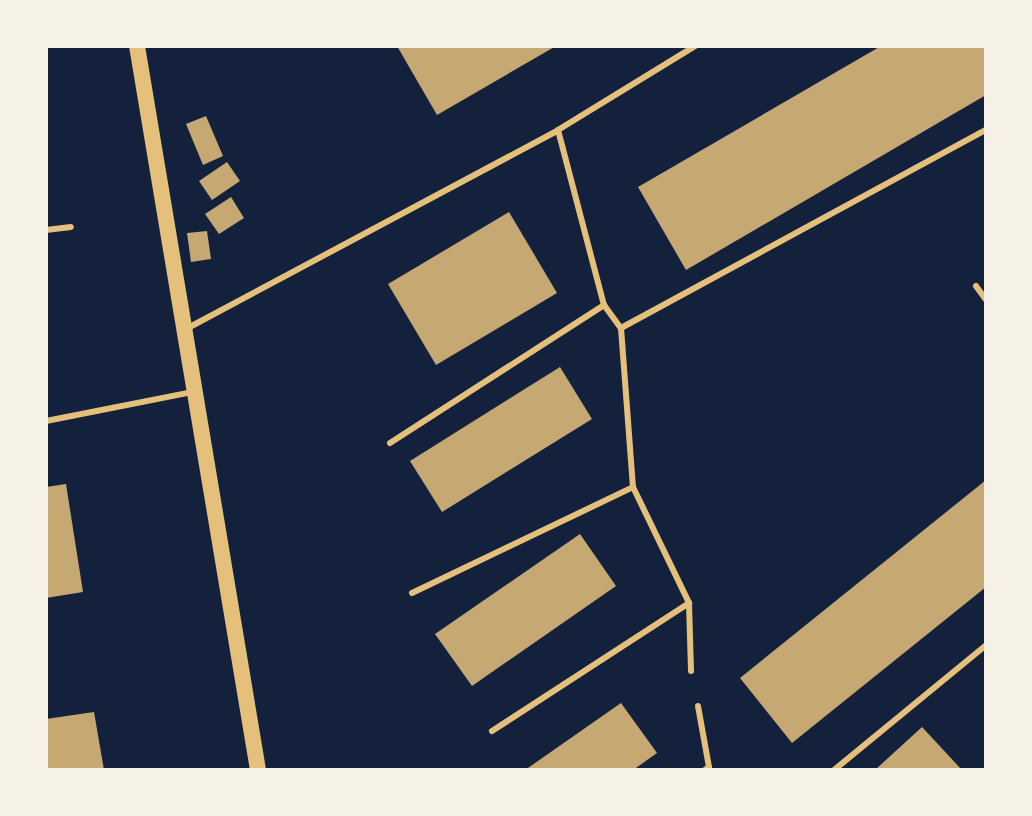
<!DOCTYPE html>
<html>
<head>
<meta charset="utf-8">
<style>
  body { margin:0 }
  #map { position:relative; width:1032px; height:816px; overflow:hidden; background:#14213d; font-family:"IBM Plex Serif",serif }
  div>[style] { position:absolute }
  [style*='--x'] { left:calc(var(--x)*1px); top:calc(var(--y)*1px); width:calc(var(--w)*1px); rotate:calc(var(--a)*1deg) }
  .building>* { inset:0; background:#c6a872 }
  .service>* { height:6px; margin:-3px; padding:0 3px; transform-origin:3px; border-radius:3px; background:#e5c07b }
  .secondary>* { height:16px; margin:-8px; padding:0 8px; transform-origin:8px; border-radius:8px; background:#e5c07b }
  span { translate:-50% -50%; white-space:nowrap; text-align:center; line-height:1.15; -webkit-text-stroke:8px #f6f1e7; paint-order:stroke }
  .frame { position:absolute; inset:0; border:48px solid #f6f1e7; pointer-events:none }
</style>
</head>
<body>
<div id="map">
  <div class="building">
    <i style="clip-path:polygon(397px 46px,556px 46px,437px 115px)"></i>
    <i style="clip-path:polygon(881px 46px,986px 46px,986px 95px,686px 270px,638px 187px)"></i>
    <i style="clip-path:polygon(206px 116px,223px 156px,203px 165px,186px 124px)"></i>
    <i style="clip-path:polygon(227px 162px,240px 181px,212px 200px,199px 181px)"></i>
    <i style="clip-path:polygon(231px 197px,244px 218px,219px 234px,205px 214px)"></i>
    <i style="clip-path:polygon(509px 212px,557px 293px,436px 365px,388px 284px)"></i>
    <i style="clip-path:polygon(207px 231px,211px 259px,191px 262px,187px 233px)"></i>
    <i style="clip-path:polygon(560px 367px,592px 419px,442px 512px,410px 461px)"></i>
    <i style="clip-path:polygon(986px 480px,986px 587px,792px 743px,740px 678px)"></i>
    <i style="clip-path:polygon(66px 484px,83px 592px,46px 598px,46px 487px)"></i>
    <i style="clip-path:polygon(580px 534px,616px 586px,472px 686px,435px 634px)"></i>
    <i style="clip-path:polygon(621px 703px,657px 753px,633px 770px,525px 770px)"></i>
    <i style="clip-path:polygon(94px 712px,104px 770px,46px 770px,46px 719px)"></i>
    <i style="clip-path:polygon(922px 727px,962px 770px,875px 770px)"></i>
  </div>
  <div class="service">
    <i style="--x:558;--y:130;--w:161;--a:-31.5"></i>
    <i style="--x:46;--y:230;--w:25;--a:-7"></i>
    <i style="--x:976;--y:286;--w:17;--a:54"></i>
    <i style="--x:621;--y:328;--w:415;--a:-28.5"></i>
    <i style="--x:186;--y:329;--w:422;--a:-28.1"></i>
    <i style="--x:558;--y:130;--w:181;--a:75.3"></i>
    <i style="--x:604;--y:305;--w:29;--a:54"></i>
    <i style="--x:621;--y:328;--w:159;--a:85.7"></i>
    <i style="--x:633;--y:487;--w:129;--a:64.2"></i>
    <i style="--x:689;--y:603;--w:68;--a:88.3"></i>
    <i style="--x:46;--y:421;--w:150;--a:-11.2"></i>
    <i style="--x:390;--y:443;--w:255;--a:-32.8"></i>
    <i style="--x:412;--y:593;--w:245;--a:-25.6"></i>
    <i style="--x:698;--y:706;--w:62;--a:79.8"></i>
    <i style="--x:709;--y:767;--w:5;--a:143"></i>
    <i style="--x:492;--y:731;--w:235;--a:-33"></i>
    <i style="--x:834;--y:770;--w:197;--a:-39.4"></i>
  </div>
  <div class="secondary">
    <i style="--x:137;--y:46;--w:734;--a:80.51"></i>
  </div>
  <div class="frame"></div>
</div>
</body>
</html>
